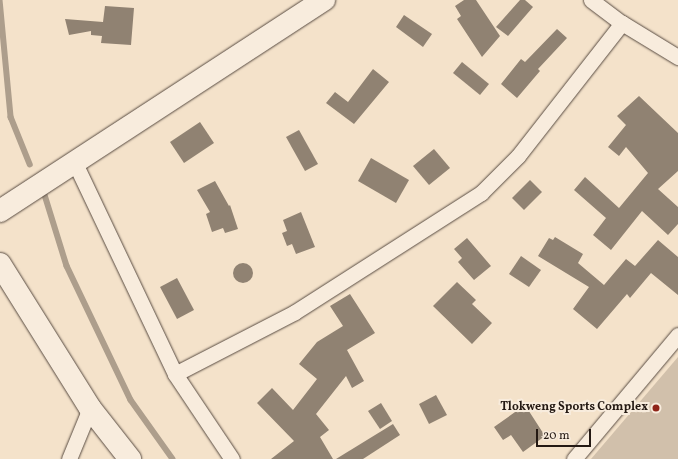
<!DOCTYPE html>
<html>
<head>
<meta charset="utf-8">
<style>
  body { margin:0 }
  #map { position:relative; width:678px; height:459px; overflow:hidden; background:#f4e2ca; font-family:Vollkorn,serif }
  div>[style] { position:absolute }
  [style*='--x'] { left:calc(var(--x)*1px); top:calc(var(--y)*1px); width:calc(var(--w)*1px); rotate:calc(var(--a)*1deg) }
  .green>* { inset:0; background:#d1c0ab }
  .stream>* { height:5.5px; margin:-2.75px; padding:0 2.75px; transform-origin:2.75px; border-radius:2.75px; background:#ad9e8c }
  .building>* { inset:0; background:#908272 }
  .round { border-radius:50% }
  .roads { filter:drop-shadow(0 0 1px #584b41) drop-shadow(0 0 1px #584b41) }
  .street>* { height:15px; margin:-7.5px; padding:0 7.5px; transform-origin:7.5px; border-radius:7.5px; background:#f8ecdd }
  .secondary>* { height:22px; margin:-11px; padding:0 11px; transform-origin:11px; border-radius:11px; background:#f8ecdd }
  .dots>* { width:11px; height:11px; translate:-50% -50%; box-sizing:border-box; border:2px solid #f8ecdd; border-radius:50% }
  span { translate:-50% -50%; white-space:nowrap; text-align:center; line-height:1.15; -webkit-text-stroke:4px #f8ecdd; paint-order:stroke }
  .poi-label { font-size:12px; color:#241913; font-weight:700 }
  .right { translate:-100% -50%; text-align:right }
  .scale { position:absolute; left:536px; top:429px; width:55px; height:18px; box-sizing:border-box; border:2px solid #241913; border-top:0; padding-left:5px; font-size:12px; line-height:14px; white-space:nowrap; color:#241913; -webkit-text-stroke:3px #f8ecdd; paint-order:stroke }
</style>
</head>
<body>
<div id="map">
  <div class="green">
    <i style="clip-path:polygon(678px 357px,678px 459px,591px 459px)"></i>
  </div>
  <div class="stream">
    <i style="--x:0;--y:0;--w:118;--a:84.6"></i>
    <i style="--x:11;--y:117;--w:51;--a:68"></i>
    <i style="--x:45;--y:195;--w:74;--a:72.8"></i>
    <i style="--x:67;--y:266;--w:148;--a:64.5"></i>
    <i style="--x:131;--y:400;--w:72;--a:54.6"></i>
  </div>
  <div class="building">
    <i style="clip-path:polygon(464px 0,476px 0,500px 36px,482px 57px,457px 19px,461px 16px,455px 6px)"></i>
    <i style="clip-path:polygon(520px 0,525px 0,533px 7px,508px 36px,496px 27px)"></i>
    <i style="clip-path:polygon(105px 6px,134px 8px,131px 45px,101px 43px,102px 36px,91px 35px,91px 31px,69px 35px,65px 19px,103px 22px)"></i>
    <i style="clip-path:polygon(404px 15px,432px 34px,423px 47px,396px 27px)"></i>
    <i style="clip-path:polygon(557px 29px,567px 38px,538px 69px,540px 71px,517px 98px,501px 84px,521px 59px,525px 62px)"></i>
    <i style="clip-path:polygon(462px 62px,489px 84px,480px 95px,453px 73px)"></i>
    <i style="clip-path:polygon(373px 69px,389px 82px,354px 124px,326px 103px,335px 92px,348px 102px)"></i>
    <i style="clip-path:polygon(639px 96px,678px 133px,678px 171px,658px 189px,678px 207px,678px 224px,668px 235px,642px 211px,611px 250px,593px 235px,606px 218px,574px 190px,585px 177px,619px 208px,648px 173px,626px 147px,619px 156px,608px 147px,626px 125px,617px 116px)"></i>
    <i style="clip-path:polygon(200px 122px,214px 143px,184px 163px,170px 142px)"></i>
    <i style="clip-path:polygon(299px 130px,318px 164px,305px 171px,286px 137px)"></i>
    <i style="clip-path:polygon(434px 149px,450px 168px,429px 185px,413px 166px)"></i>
    <i style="clip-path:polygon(371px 158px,409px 180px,396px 203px,358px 181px)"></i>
    <i style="clip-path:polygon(530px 180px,542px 192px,524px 210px,512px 198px)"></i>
    <i style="clip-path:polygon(215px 181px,229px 206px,230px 205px,238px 229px,225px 233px,223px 228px,212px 232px,206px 214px,210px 212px,197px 190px)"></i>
    <i style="clip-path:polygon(301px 212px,315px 247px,296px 254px,292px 244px,287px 246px,282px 233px,287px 231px,283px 220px)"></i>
    <i style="clip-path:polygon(555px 237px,583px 254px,578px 263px,604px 285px,626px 259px,635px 266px,658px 240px,678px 257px,678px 295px,651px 273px,630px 298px,627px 294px,597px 329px,573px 309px,589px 287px,538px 256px,549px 238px,553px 240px)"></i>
    <i style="clip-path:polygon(467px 238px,491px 266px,474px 280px,458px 262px,462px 258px,454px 249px)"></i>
    <i style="clip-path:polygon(521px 256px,541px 270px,529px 287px,509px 274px)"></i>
    <i class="round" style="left:233px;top:263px;width:20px;height:20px"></i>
    <i style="clip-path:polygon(177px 278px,194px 310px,177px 319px,160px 287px)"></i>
    <i style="clip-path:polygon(457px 282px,476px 300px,472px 304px,492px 323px,472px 344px,433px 306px)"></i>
    <i style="clip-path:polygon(350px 294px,375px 333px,347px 350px,364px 381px,352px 388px,346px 376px,316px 414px,329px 430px,320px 437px,333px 459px,271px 459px,294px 441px,257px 403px,272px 388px,293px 410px,317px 379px,299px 364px,317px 342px,343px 326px,330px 306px)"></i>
    <i style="clip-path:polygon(436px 395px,447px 415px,429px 424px,419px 404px)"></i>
    <i style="clip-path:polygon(381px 403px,392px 421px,380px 429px,368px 411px)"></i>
    <i style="clip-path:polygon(525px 405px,545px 436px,523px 452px,511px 435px,503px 440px,494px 427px)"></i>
    <i style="clip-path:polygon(393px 424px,400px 435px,363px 459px,336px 459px)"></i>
  </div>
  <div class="roads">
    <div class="street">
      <i style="--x:591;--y:0;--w:39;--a:37"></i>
      <i style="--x:622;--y:23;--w:66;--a:31.3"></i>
      <i style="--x:74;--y:161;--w:236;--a:64.6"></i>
      <i style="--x:175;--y:374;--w:102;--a:56.2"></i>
      <i style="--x:175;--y:374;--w:135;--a:-27.3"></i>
      <i style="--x:295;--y:312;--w:221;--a:-32.6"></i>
      <i style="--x:481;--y:193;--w:52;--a:-45"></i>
      <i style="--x:518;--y:156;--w:169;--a:-52"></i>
      <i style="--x:69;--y:459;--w:55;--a:-67.6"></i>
      <i style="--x:574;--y:459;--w:162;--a:-50"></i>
    </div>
    <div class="secondary">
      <i style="--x:0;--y:211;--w:387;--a:-33.1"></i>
      <i style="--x:0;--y:264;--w:170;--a:58"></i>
      <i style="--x:90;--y:408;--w:65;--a:51.9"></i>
    </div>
  </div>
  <div class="dots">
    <i style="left:656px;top:408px;background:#8f2418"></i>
  </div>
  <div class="poi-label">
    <span class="right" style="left:648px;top:408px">Tlokweng Sports Complex</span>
  </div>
  <div class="scale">20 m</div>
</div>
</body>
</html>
